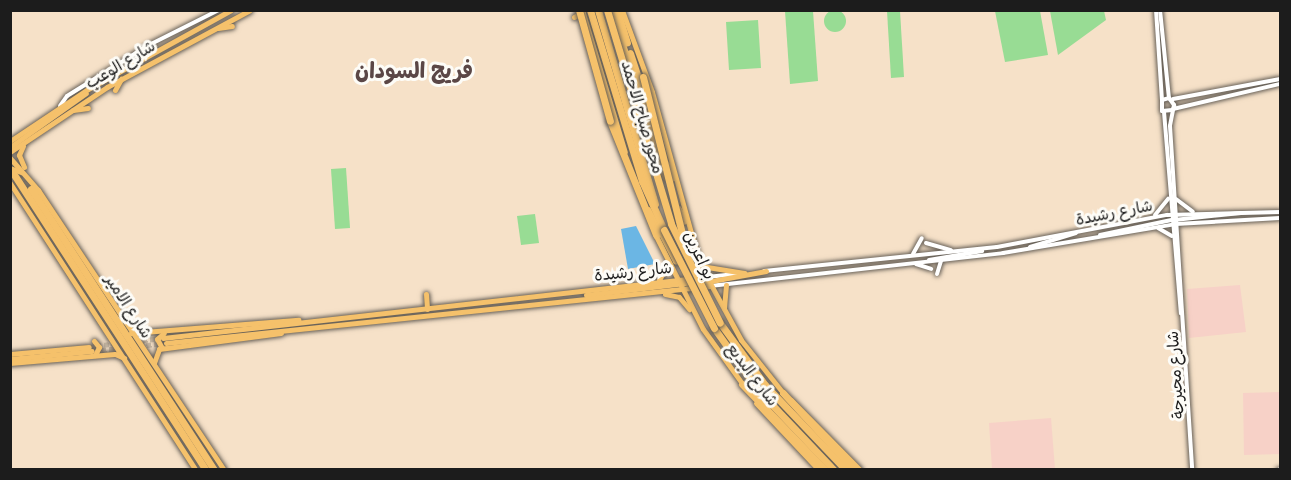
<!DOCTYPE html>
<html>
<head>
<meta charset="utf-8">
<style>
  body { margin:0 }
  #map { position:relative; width:1291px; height:480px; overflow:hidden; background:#f6e1c8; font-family:Delius,"Playpen Sans Arabic",sans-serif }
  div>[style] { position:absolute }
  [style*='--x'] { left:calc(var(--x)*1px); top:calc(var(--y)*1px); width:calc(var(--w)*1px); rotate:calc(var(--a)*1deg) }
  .built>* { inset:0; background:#f7d1c7 }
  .green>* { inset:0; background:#98dc94 }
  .round { border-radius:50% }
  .water>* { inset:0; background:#6bb6e4 }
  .major-tunnel>* { height:5px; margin-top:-2.5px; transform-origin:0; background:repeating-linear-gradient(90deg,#cabaa6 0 5px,transparent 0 7.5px) }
  .highway-tunnel>* { height:7px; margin-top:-3.5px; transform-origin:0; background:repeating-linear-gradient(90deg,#cabaa6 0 7px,transparent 0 10.5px) }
  .roads { filter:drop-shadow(0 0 2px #686158) drop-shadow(0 0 2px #686158) }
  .minor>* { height:4px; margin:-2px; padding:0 2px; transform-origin:2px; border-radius:2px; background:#fff }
  .major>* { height:5px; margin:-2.5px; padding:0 2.5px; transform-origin:2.5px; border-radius:2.5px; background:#f5c16b }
  .highway>* { height:7px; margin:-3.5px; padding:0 3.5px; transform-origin:3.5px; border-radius:3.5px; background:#f5c16b }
  .bridges { filter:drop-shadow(0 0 2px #686158) drop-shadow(0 0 2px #686158) }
  .highway-bridge>* { height:7px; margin:-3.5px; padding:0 3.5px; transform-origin:3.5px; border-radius:3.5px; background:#f5c16b }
  span { translate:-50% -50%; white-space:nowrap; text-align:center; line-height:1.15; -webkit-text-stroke:6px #fdfcf7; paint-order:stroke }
  .street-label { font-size:16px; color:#1c1c1c }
  .district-label { font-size:22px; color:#5b4746; font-weight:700 }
  .frame { position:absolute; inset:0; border:12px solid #1c1c1c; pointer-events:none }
</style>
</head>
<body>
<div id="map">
  <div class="built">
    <i style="clip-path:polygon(1240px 285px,1246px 332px,1189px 338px,1187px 289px)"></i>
    <i style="clip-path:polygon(1280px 392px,1280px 454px,1244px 455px,1243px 393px)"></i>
    <i style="clip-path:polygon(1051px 418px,1055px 469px,992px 469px,989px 423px)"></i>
  </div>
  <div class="green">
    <i class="round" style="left:824px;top:10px;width:22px;height:22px"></i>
    <i style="clip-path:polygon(785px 11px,813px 11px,818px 81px,790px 84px)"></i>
    <i style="clip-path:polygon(887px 11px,900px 11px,904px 77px,891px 78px)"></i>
    <i style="clip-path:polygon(995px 11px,1040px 11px,1048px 55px,1005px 62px)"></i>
    <i style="clip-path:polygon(1050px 11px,1104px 11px,1106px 20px,1058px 55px)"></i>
    <i style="clip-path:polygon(758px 20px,761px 68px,729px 70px,726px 22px)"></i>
    <i style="clip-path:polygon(346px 168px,350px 228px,335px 229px,331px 169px)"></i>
    <i style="clip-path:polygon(535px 214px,539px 243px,521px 245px,517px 216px)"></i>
  </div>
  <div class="water">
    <i style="clip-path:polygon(636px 226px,655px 264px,628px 269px,621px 229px)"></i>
  </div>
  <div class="major-tunnel">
    <i style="--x:135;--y:341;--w:27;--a:-6"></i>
    <i style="--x:139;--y:346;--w:23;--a:-7"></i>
    <i style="--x:89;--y:347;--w:37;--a:-8"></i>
    <i style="--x:94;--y:351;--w:35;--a:-7"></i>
  </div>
  <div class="highway-tunnel">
    <i style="--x:19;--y:171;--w:22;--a:56"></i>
  </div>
  <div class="roads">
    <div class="minor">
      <i style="--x:1156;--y:10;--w:90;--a:86.2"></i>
      <i style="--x:1160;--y:10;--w:88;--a:84.2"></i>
      <i style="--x:1173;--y:99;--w:109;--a:-10.6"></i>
      <i style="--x:60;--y:106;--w:12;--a:-55"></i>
      <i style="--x:67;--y:96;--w:97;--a:-31.9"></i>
      <i style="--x:149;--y:45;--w:78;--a:-26.6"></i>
      <i style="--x:1173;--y:109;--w:110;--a:-13.2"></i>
      <i style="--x:1172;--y:110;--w:10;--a:174"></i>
      <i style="--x:1162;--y:111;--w:11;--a:-90"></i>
      <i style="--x:1162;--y:100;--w:7;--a:-16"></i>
      <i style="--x:1169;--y:98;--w:9;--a:54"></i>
      <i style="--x:1174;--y:105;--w:21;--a:101"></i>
      <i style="--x:1170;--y:126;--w:345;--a:86.3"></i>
      <i style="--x:1164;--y:112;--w:202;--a:85.2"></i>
      <i style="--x:1176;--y:199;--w:21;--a:37"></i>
      <i style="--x:1155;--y:215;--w:21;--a:-51"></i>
      <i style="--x:1174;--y:220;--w:67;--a:-6"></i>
      <i style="--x:1158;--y:228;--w:16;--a:30"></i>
      <i style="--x:1100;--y:235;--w:73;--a:-11.9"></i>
      <i style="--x:926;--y:243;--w:26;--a:16"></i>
      <i style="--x:1030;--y:247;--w:48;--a:-16.9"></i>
      <i style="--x:913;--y:254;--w:18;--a:-61"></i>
      <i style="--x:929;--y:260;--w:54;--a:-9.6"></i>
      <i style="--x:916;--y:264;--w:16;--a:18"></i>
      <i style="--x:764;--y:271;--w:234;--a:-5.9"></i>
      <i style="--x:997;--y:247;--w:173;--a:-10.7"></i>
      <i style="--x:1167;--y:215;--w:113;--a:-1.5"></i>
      <i style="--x:937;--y:274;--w:14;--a:-73"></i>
      <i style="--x:707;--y:277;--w:31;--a:-6"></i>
      <i style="--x:710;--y:286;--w:295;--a:-6.4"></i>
      <i style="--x:1003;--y:253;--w:175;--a:-9.5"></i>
      <i style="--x:1176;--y:224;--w:104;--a:-3.3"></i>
      <i style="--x:1278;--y:470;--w:2;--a:-27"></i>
    </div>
    <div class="major">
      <i style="--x:582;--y:10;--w:148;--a:73.2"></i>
      <i style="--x:622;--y:10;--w:87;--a:69.9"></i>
      <i style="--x:652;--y:92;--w:180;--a:74.5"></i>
      <i style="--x:700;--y:265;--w:85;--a:61.3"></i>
      <i style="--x:741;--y:340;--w:69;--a:51.5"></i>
      <i style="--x:574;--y:17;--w:10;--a:-29"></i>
      <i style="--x:218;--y:28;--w:14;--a:-8"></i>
      <i style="--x:140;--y:51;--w:14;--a:-12"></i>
      <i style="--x:115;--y:90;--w:13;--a:-61"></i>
      <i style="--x:73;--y:110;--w:15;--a:-8"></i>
      <i style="--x:10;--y:141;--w:94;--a:-33.7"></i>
      <i style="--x:88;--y:89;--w:163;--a:-28.9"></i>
      <i style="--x:23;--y:146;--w:10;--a:114"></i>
      <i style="--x:19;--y:155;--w:13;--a:67"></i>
      <i style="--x:10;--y:147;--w:93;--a:-35.4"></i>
      <i style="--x:10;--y:152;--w:117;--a:-33.8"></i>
      <i style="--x:107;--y:87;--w:162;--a:-28.3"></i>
      <i style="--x:10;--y:158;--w:43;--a:48.8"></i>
      <i style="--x:38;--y:190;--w:336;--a:56.4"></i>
      <i style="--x:10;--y:168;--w:12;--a:20"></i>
      <i style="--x:10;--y:183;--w:342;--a:57.1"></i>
      <i style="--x:648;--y:209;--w:59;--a:62.6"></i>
      <i style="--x:675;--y:261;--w:12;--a:14"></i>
      <i style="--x:687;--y:264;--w:13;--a:-51"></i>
      <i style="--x:655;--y:234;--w:106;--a:63.2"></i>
      <i style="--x:703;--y:329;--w:70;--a:54.3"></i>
      <i style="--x:701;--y:266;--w:44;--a:9.2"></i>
      <i style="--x:659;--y:280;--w:19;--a:-62"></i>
      <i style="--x:706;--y:282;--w:61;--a:-10.4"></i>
      <i style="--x:426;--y:294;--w:15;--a:86"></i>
      <i style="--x:665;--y:294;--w:14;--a:12"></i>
      <i style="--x:679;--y:297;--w:16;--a:50"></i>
      <i style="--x:586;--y:295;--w:108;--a:-6.9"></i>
      <i style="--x:724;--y:308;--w:23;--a:-85"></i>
      <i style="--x:131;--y:333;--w:168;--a:-4.5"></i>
      <i style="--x:163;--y:338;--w:545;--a:-6.42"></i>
      <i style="--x:94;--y:341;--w:8;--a:50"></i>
      <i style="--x:99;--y:347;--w:9;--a:117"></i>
      <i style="--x:166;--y:343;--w:547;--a:-5.98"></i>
      <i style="--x:162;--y:348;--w:10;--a:-119"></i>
      <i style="--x:157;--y:339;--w:9;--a:-41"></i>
      <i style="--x:10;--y:354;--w:79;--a:-5.1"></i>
      <i style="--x:10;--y:359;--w:82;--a:-5.6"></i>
      <i style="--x:10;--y:363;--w:105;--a:-4.9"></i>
      <i style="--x:115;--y:354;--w:10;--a:24"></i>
      <i style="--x:154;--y:363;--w:15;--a:-70"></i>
      <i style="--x:159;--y:349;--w:123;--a:-7.5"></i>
      <i style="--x:791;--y:400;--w:98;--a:45.4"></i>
      <i style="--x:756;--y:403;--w:92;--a:46.8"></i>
    </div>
    <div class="highway">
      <i style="--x:590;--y:10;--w:179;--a:73.1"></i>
      <i style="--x:642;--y:181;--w:54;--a:65.8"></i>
      <i style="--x:598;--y:10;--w:202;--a:73.6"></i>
      <i style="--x:611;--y:10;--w:175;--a:72"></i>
      <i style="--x:617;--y:10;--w:34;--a:73"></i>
      <i style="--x:630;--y:53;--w:52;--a:71.9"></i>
      <i style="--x:610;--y:121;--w:123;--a:68"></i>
      <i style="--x:666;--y:164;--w:15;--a:62"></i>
      <i style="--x:13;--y:173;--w:354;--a:57"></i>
      <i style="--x:31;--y:189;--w:335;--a:56.9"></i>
      <i style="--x:678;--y:209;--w:13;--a:63"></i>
      <i style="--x:720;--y:323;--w:77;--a:54"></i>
      <i style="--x:765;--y:385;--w:117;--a:46.4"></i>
      <i style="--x:714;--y:328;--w:77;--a:54.5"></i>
      <i style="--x:759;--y:391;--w:109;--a:46.5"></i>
      <i style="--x:742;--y:384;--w:120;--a:46"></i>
      <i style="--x:783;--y:393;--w:105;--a:47.3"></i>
    </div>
  </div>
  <div class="bridges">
    <div class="highway-bridge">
      <i style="--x:579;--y:10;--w:115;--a:74.4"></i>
      <i style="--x:607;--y:10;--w:223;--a:73.3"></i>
      <i style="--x:671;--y:224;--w:110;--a:63.7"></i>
      <i style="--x:643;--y:77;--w:178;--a:76"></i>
      <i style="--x:664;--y:230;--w:110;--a:63"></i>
    </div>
  </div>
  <div class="street-label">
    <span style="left:120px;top:64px;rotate:-31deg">شارع الوعب</span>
    <span style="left:643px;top:117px;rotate:74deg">محور صباح الاحمد</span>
    <span style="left:1114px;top:212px;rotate:-11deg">شارع رشيدة</span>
    <span style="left:700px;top:255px;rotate:65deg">بو اعرين</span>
    <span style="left:633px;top:271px;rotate:-6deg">شارع رشيدة</span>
    <span style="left:129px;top:306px;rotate:57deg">شارع الامير</span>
    <span style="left:753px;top:374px;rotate:53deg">شارع البديع</span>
    <span style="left:1175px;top:375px;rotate:-94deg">شارع محيرجة</span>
  </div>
  <div class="district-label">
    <span style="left:414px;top:71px">فريج السودان</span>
  </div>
  <div class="frame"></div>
</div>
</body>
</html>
